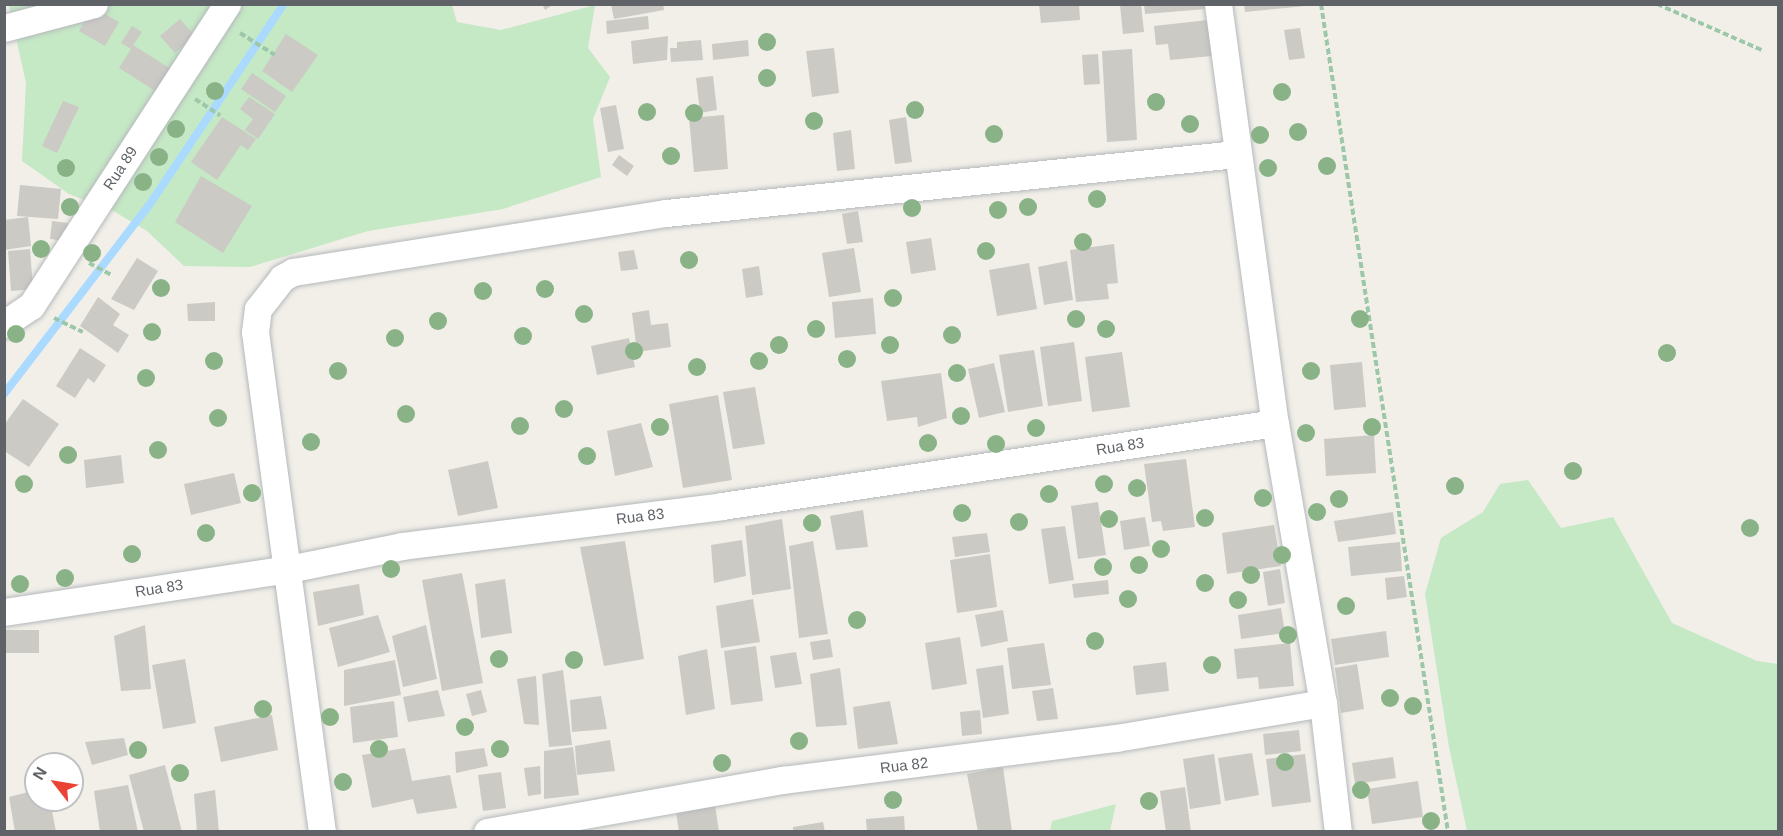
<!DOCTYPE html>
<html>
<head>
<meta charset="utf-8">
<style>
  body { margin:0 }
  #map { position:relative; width:1783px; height:836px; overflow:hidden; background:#f1efe8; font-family:Helvetica,sans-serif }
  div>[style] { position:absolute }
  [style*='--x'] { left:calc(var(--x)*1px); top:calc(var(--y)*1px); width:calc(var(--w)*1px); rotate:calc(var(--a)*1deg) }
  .green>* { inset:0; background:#c5e8c5 }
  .stream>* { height:8px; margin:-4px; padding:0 4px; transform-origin:4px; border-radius:4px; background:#aadaff }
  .building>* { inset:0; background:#cccac5 }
  .path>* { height:4px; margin-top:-2px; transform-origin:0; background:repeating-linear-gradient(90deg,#9cc7a9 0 6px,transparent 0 9px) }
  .roads { filter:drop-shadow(0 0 2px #b5b8bc) drop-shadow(0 0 2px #b5b8bc) }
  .street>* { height:27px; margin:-13.5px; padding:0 13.5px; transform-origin:13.5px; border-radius:13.5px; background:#fff }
  .trees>* { width:18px; height:18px; margin:-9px; border-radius:50%; background:#89b387 }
  span { translate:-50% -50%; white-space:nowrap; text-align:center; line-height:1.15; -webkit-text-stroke:4.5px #fff; paint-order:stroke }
  .street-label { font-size:15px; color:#5f6368 }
  .frame { position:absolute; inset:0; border:6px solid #5f6368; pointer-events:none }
  .north { position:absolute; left:24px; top:752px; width:60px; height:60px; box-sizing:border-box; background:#fff; border:2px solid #bfc1c3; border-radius:50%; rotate:301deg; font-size:16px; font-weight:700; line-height:24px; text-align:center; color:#5f6368 }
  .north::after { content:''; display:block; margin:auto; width:21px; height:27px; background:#ea4335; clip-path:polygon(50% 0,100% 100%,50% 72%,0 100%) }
</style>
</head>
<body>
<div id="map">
  <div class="green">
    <i style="clip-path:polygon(5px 5px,452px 5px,457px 22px,501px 30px,595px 5px,588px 48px,610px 77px,593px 119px,601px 177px,503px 209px,368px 231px,250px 267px,184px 266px,147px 231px,115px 212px,69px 194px,22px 161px,26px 83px,9px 6px)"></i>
    <i style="clip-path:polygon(1528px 480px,1561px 528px,1613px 517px,1672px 623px,1757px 661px,1778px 664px,1778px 831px,1467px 831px,1449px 747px,1425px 594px,1441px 538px,1483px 512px,1500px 484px)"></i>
    <i style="clip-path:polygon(1116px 804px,1110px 831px,1050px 831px,1052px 821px)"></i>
  </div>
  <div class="stream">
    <i style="--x:4;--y:394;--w:243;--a:-52.5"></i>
    <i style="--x:152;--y:201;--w:237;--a:-56.2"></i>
  </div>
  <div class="building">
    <i style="clip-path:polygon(542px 4px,554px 4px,545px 10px)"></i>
    <i style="clip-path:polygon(611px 4px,663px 4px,664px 10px,614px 19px)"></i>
    <i style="clip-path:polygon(1039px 4px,1079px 4px,1080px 20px,1041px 23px)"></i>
    <i style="clip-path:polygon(1141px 4px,1144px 32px,1123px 34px,1120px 5px)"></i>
    <i style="clip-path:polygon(1144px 4px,1206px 4px,1206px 9px,1145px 14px)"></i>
    <i style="clip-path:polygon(1244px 4px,1306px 4px,1306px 6px,1245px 12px)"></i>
    <i style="clip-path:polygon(93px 7px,119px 22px,105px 46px,79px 31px)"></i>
    <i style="clip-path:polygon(648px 16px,649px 29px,607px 34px,606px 21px)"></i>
    <i style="clip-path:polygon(180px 19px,195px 36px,175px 53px,160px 36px)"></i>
    <i style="clip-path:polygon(1208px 20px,1212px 56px,1170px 60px,1168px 44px,1156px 45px,1154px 26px)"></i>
    <i style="clip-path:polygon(132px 26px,142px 32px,133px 45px,174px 71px,160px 94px,119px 68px,131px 49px,121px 43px)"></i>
    <i style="clip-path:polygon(1300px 28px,1305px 58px,1289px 60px,1284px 30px)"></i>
    <i style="clip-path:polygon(286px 34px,318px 55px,292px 92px,262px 71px)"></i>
    <i style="clip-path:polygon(668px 36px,667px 60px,633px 64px,631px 41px)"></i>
    <i style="clip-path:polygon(701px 40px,703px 60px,671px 62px,670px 48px,677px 48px,677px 42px)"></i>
    <i style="clip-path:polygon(748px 40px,749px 56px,713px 60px,712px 44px)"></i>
    <i style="clip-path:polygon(834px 48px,839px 93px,812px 97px,806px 51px)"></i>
    <i style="clip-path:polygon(1132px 49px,1137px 140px,1107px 142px,1102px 51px)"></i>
    <i style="clip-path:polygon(1098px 54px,1100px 84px,1084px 85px,1082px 55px)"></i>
    <i style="clip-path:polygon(252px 73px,286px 96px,275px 112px,241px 89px)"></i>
    <i style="clip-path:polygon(713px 76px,717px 110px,700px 113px,696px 78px)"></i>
    <i style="clip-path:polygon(249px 97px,275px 114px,258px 139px,245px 130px,253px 119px,240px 109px)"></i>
    <i style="clip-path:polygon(63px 101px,79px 107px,57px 153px,42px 146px)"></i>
    <i style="clip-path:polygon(616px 105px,624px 149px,608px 152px,600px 108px)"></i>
    <i style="clip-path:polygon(724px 115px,728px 169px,694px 172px,689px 118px)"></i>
    <i style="clip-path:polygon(222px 117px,256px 139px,248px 150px,241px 145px,217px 180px,191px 162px)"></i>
    <i style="clip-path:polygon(906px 117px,912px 162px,895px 164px,889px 120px)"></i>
    <i style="clip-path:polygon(851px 130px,855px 169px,837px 171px,833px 133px)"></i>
    <i style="clip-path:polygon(619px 155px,634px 166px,627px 176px,612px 165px)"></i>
    <i style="clip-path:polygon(201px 176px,252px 206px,223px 253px,175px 222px)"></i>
    <i style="clip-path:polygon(20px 185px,61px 189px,58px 219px,17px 216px)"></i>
    <i style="clip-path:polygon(858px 211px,863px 242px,847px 244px,842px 214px)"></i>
    <i style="clip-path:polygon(28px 217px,31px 246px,4px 250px,4px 220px)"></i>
    <i style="clip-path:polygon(52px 221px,68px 223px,66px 241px,50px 239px)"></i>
    <i style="clip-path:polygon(931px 238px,936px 270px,911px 274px,906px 242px)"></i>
    <i style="clip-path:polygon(1114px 244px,1118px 283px,1107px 284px,1109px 299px,1076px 302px,1070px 250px)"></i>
    <i style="clip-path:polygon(854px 248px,861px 292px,829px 297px,822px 253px)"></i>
    <i style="clip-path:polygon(30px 249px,33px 289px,11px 291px,8px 251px)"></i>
    <i style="clip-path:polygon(634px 250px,638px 269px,621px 271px,618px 252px)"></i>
    <i style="clip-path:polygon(137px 258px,158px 271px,134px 310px,111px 299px)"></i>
    <i style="clip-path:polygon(1067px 261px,1073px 300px,1044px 305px,1038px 267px)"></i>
    <i style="clip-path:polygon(1029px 263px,1037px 309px,997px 316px,989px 270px)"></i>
    <i style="clip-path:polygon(759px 266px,763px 295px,746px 298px,742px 269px)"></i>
    <i style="clip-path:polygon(98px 297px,120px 314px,113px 325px,129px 335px,118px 353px,80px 326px)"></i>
    <i style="clip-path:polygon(873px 298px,876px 334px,835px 338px,832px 302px)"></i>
    <i style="clip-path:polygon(215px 302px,215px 321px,188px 321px,187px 304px)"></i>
    <i style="clip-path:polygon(649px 310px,651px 325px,668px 323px,671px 347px,637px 352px,632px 313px)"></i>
    <i style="clip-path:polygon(629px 338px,635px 367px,597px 375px,591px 346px)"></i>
    <i style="clip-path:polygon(1074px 342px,1082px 401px,1048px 406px,1040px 347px)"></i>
    <i style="clip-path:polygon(80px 348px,106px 365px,94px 383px,88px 378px,75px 398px,56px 386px)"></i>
    <i style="clip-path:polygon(1034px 350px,1043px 406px,1008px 412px,999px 355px)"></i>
    <i style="clip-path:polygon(1122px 352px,1130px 407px,1092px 412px,1085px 357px)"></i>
    <i style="clip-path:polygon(1362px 362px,1366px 407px,1334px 410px,1330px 365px)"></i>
    <i style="clip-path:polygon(994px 363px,1005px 412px,979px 418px,968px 369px)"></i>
    <i style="clip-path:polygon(941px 373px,947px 418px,918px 427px,917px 417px,887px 421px,881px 381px)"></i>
    <i style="clip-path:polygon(755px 387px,765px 444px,733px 449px,723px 392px)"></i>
    <i style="clip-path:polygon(718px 395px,732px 480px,683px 488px,669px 404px)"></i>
    <i style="clip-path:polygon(23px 399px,59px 424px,29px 467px,4px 451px,4px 425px)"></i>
    <i style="clip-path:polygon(641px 423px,653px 467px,615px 476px,607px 431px)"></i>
    <i style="clip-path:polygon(1374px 435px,1376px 473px,1326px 476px,1324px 439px)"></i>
    <i style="clip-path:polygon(121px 455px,124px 483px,86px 488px,84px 460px)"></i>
    <i style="clip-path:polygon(1186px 459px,1195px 527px,1163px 531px,1161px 521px,1152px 522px,1144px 464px)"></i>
    <i style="clip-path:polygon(488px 461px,498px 508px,458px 516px,448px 470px)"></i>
    <i style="clip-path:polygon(234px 473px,241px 503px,191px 515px,184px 484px)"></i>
    <i style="clip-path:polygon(1098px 502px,1106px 555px,1078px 559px,1071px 506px)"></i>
    <i style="clip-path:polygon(863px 510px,868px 547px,836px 550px,830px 516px)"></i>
    <i style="clip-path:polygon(1393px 512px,1396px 534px,1338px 542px,1334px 521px)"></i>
    <i style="clip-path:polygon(1145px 517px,1150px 546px,1124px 550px,1120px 521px)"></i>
    <i style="clip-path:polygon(782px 519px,791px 589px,752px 595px,745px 526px)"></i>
    <i style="clip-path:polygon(1274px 525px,1281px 566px,1227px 574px,1222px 533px)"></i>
    <i style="clip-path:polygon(1065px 526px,1074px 580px,1049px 584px,1041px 529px)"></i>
    <i style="clip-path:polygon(987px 533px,990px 552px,955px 557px,952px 537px)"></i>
    <i style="clip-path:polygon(742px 540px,746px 576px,714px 583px,711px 545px)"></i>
    <i style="clip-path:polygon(625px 541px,644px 659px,604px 666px,580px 547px)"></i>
    <i style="clip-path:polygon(813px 541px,828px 634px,799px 638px,789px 546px)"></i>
    <i style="clip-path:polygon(1400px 542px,1402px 571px,1351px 576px,1348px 547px)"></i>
    <i style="clip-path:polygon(990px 554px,997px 607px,957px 613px,950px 560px)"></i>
    <i style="clip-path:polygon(1280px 569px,1285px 603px,1268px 606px,1263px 572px)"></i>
    <i style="clip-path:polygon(462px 573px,483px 683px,442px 691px,422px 580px)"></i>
    <i style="clip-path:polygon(1404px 576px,1407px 597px,1387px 600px,1385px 578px)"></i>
    <i style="clip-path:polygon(505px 579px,512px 633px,481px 638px,475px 584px)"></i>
    <i style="clip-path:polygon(1108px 580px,1109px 594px,1074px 598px,1072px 584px)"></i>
    <i style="clip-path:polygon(359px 584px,364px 615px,318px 626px,313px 592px)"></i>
    <i style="clip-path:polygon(753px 599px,760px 642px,721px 648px,716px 606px)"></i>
    <i style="clip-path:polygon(1281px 608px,1285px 633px,1241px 639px,1238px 615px)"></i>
    <i style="clip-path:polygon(1003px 610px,1008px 641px,981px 647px,975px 615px)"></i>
    <i style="clip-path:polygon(378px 615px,390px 652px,338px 667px,329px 628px)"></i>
    <i style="clip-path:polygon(145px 625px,151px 689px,121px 691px,114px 636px)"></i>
    <i style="clip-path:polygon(426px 625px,437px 679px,403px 687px,392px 636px)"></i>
    <i style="clip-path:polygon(4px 630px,39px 630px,39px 653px,4px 653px)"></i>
    <i style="clip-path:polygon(1386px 631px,1389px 657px,1335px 665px,1331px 639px)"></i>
    <i style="clip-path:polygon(960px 637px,967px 684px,932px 690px,925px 643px)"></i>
    <i style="clip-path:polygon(830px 639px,833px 657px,813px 660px,810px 642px)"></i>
    <i style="clip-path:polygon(1044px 643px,1051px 685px,1012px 689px,1007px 648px)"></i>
    <i style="clip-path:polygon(1290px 643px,1294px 686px,1259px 689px,1258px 677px,1237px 679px,1234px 649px)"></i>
    <i style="clip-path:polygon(756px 646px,763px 701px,731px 705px,724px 651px)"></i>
    <i style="clip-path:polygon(707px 649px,715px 709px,686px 715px,678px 656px)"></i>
    <i style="clip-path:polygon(796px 652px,802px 684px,775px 688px,770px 656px)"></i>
    <i style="clip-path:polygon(185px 659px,196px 723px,163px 729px,152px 665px)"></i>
    <i style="clip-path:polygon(395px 660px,401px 695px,344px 706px,344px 670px)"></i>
    <i style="clip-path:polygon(1166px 662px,1169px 691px,1136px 695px,1133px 666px)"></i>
    <i style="clip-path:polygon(1357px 664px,1364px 709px,1341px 713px,1335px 668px)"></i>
    <i style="clip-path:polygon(1003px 665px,1009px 714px,983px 718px,976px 669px)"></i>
    <i style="clip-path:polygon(840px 668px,847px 725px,816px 727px,810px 674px)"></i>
    <i style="clip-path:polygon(563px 670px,572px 745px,549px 747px,542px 674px)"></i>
    <i style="clip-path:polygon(536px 676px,539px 725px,524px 724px,517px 679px)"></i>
    <i style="clip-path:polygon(1053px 688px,1058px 719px,1037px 721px,1032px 691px)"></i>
    <i style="clip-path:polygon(438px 690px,445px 716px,408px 722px,403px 697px)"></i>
    <i style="clip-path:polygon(481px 690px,487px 712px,472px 716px,466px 694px)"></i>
    <i style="clip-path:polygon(601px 696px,607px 729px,572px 732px,570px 700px)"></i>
    <i style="clip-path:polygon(394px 701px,398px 737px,353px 743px,350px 707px)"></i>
    <i style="clip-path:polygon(890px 701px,898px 744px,858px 749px,853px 707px)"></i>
    <i style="clip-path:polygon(980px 710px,982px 734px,962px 736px,960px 712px)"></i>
    <i style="clip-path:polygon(272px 715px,278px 750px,221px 762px,214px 727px)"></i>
    <i style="clip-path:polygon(1299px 730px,1301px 751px,1265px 755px,1263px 734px)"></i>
    <i style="clip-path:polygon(124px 738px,128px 755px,92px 765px,85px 742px)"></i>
    <i style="clip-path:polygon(610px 740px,615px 771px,577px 775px,575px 746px)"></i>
    <i style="clip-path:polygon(573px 747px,579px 795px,544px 799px,544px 751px)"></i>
    <i style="clip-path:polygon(405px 748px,412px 781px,450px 775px,457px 808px,417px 814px,413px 799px,372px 808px,362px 755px)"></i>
    <i style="clip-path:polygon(484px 748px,488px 766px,456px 773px,455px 752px)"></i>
    <i style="clip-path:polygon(1252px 753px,1259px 795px,1225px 801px,1218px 758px)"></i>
    <i style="clip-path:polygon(1214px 754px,1221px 804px,1190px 809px,1183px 759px)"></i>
    <i style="clip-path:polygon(1305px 754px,1311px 802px,1272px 807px,1266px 759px)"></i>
    <i style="clip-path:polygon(1393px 757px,1396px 778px,1355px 784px,1352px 763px)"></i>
    <i style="clip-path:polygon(165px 765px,182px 832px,144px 832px,129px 775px)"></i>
    <i style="clip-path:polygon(540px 766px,541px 794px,528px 796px,524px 768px)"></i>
    <i style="clip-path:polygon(1003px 767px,1012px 832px,978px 832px,967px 774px)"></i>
    <i style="clip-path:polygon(501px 772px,506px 808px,483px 811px,478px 775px)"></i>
    <i style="clip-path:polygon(1418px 781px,1423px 817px,1372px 824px,1367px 789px)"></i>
    <i style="clip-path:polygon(128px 785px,138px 832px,100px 832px,94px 791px)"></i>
    <i style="clip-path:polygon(1185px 787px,1191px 832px,1166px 832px,1160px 791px)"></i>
    <i style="clip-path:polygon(36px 790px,36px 800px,50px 800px,56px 832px,15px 832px,9px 797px)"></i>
    <i style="clip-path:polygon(215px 790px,219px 832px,197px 832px,194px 794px)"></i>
    <i style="clip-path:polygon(715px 805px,719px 832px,679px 832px,676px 812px)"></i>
    <i style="clip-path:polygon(904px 816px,905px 832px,867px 832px,866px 819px)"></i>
    <i style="clip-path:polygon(823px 822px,825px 832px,793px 832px,793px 827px)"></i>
  </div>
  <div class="path">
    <i style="--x:1321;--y:4;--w:838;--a:81.28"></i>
    <i style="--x:1657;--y:4;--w:115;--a:23.7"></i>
    <i style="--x:240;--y:33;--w:41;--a:32.2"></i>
    <i style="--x:195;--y:99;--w:30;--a:33"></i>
    <i style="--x:89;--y:263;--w:26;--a:28"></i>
    <i style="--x:54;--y:318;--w:32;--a:26"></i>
  </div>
  <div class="roads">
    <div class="street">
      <i style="--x:1218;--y:4;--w:423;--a:82.3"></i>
      <i style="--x:1275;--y:423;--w:284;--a:80.3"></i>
      <i style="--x:1323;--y:703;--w:130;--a:83.4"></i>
      <i style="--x:4;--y:28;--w:93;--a:-14.9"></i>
      <i style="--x:4;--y:324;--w:32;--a:-34"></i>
      <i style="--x:31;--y:306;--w:360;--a:-57"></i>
      <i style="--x:4;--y:612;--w:287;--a:-8.6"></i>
      <i style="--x:288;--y:569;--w:116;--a:-11.4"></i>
      <i style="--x:402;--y:546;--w:322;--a:-7.1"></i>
      <i style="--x:722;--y:506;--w:559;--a:-8.54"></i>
      <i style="--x:322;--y:832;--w:504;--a:-97.63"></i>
      <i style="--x:255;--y:332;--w:23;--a:-83"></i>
      <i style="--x:258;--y:309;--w:39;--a:-52"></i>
      <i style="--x:282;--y:278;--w:13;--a:-29"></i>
      <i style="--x:293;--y:272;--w:378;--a:-9"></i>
      <i style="--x:666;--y:213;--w:573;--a:-5.91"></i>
      <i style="--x:487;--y:832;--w:301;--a:-10"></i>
      <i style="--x:783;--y:780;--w:336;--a:-7.2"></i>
      <i style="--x:1116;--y:738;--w:210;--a:-9.6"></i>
    </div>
  </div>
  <div class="trees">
    <i style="left:767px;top:42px"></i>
    <i style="left:767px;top:78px"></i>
    <i style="left:215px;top:91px"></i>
    <i style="left:1282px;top:92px"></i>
    <i style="left:1156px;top:102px"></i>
    <i style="left:915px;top:110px"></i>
    <i style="left:647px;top:112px"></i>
    <i style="left:694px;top:113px"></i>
    <i style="left:814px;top:121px"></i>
    <i style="left:1190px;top:124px"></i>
    <i style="left:176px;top:129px"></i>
    <i style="left:1298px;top:132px"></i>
    <i style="left:994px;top:134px"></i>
    <i style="left:1260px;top:135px"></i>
    <i style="left:671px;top:156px"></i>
    <i style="left:159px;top:157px"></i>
    <i style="left:1327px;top:166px"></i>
    <i style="left:66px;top:168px"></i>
    <i style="left:1268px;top:168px"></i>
    <i style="left:143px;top:182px"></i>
    <i style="left:1097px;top:199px"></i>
    <i style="left:70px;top:207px"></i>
    <i style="left:1028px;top:207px"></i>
    <i style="left:912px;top:208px"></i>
    <i style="left:998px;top:210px"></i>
    <i style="left:1083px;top:242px"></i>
    <i style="left:41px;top:249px"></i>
    <i style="left:986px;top:251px"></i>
    <i style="left:92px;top:253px"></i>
    <i style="left:689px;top:260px"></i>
    <i style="left:161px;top:288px"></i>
    <i style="left:545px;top:289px"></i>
    <i style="left:483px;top:291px"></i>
    <i style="left:893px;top:298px"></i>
    <i style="left:584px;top:314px"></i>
    <i style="left:1076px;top:319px"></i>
    <i style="left:1360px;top:319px"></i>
    <i style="left:438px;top:321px"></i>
    <i style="left:816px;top:329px"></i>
    <i style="left:1106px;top:329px"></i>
    <i style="left:152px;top:332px"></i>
    <i style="left:16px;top:334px"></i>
    <i style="left:952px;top:335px"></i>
    <i style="left:523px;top:336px"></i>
    <i style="left:395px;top:338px"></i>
    <i style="left:779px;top:345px"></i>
    <i style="left:890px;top:345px"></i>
    <i style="left:634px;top:351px"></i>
    <i style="left:1667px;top:353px"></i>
    <i style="left:847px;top:359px"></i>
    <i style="left:214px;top:361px"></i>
    <i style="left:759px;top:361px"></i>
    <i style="left:697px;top:367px"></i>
    <i style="left:338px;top:371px"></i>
    <i style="left:1311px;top:371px"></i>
    <i style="left:957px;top:373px"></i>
    <i style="left:146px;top:378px"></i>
    <i style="left:564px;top:409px"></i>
    <i style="left:406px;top:414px"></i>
    <i style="left:961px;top:416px"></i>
    <i style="left:218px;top:418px"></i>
    <i style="left:520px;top:426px"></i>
    <i style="left:660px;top:427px"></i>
    <i style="left:1372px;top:427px"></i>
    <i style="left:1036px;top:428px"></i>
    <i style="left:1306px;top:433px"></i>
    <i style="left:311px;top:442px"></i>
    <i style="left:928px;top:443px"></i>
    <i style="left:996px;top:444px"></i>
    <i style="left:158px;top:450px"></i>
    <i style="left:68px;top:455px"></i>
    <i style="left:587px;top:456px"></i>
    <i style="left:1573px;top:471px"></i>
    <i style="left:24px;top:484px"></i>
    <i style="left:1104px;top:484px"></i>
    <i style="left:1455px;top:486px"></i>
    <i style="left:1137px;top:488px"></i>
    <i style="left:252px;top:493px"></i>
    <i style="left:1049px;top:494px"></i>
    <i style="left:1263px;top:498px"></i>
    <i style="left:1339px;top:499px"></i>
    <i style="left:1317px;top:512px"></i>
    <i style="left:962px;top:513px"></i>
    <i style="left:1205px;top:518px"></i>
    <i style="left:1109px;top:519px"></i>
    <i style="left:1019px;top:522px"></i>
    <i style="left:812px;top:523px"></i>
    <i style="left:1750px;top:528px"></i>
    <i style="left:206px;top:533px"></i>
    <i style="left:1161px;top:549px"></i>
    <i style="left:132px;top:554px"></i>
    <i style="left:1282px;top:555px"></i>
    <i style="left:1139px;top:565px"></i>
    <i style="left:1103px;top:567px"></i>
    <i style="left:391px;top:569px"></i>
    <i style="left:1251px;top:575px"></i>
    <i style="left:65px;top:578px"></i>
    <i style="left:1205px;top:583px"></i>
    <i style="left:20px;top:584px"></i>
    <i style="left:1128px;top:599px"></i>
    <i style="left:1238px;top:600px"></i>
    <i style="left:1346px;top:606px"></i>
    <i style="left:857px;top:620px"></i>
    <i style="left:1288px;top:635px"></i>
    <i style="left:1095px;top:641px"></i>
    <i style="left:499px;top:659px"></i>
    <i style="left:574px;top:660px"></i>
    <i style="left:1212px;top:665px"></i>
    <i style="left:1390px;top:698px"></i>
    <i style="left:1413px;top:706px"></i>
    <i style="left:263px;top:709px"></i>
    <i style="left:330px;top:717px"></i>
    <i style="left:465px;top:727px"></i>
    <i style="left:799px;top:741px"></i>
    <i style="left:379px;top:749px"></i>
    <i style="left:500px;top:749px"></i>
    <i style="left:138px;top:750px"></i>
    <i style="left:1285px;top:762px"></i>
    <i style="left:722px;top:763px"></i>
    <i style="left:180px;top:773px"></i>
    <i style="left:343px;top:782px"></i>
    <i style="left:1361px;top:790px"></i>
    <i style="left:893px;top:800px"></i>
    <i style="left:1149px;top:801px"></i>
    <i style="left:1431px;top:821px"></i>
  </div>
  <div class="street-label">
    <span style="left:120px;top:168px;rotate:-57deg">Rua 89</span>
    <span style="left:1120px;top:446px;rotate:-9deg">Rua 83</span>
    <span style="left:640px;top:516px;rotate:-7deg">Rua 83</span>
    <span style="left:159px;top:588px;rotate:-9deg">Rua 83</span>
    <span style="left:904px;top:765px;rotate:-7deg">Rua 82</span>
  </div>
  <div class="frame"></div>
  <div class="north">N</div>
</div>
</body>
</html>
